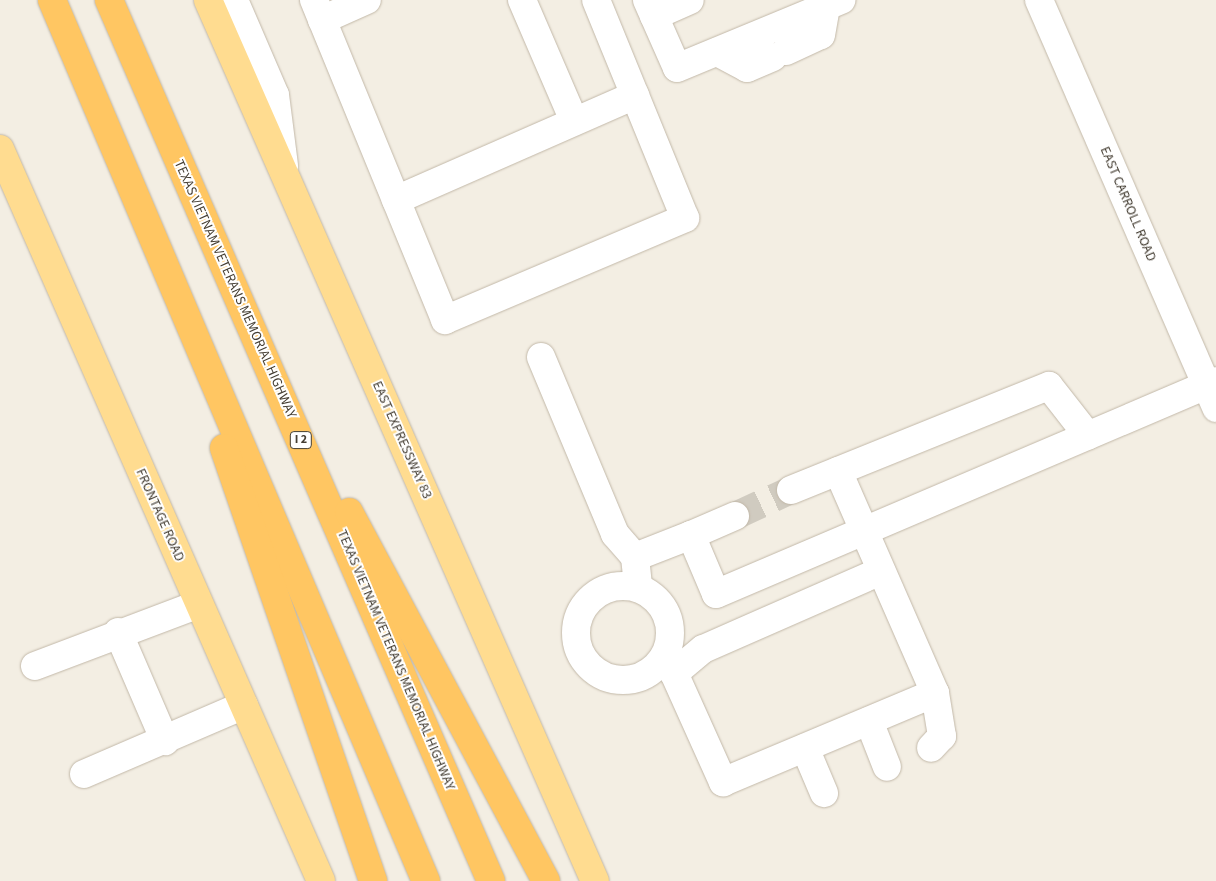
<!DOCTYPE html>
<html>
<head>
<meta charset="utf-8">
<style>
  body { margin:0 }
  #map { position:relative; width:1216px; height:881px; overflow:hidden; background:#f3eee3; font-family:"Source Sans 3",sans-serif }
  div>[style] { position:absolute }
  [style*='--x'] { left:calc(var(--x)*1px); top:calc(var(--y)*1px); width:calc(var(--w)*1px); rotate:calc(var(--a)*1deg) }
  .minor-tunnel>* { height:28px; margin-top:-14px; transform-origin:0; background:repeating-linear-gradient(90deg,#d0cbc0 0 28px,transparent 0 42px) }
  .roads { filter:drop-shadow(0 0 1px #c2b8a8) drop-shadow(0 0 1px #c2b8a8) }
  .minor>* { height:28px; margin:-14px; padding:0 14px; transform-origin:14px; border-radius:14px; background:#fff }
  .minor>.ring { margin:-14px; padding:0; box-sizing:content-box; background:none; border:28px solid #fff; border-radius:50% }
  .major>* { height:28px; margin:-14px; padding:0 14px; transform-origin:14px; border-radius:14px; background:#ffdc90 }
  .highway>* { height:28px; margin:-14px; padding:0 14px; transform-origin:14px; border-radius:14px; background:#ffc662 }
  span { translate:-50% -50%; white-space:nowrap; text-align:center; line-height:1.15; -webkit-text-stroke:4px #fff; paint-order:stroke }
  .shield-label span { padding:1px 4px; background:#fff; border:1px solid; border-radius:4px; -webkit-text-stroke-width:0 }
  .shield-label { font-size:12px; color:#453e33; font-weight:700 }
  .street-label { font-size:14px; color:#453e33 }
</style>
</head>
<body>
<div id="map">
  <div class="minor-tunnel">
    <i style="--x:735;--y:516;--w:62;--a:-24.9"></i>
  </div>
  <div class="roads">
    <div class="minor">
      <i style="--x:234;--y:0;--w:103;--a:66.7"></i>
      <i style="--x:275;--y:95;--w:71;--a:82.7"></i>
      <i style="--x:314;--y:0;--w:346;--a:67.7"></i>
      <i style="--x:445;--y:320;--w:261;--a:-23"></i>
      <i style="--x:685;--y:218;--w:235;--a:-112.2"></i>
      <i style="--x:522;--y:0;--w:132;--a:66.7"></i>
      <i style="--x:647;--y:0;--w:74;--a:66.2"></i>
      <i style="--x:677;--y:68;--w:178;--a:-22.5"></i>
      <i style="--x:1039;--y:0;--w:445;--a:66.5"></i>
      <i style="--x:654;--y:16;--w:39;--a:-24"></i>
      <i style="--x:322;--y:20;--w:49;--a:-24"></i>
      <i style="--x:786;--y:51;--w:38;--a:-25"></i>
      <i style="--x:821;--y:35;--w:29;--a:-80"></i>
      <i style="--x:717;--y:52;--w:34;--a:28"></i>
      <i style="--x:747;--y:68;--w:28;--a:-23"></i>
      <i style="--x:396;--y:200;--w:261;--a:-23.7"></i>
      <i style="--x:541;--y:357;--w:192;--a:67.3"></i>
      <i style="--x:615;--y:534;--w:30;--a:49"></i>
      <i style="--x:635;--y:557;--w:31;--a:84"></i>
      <i style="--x:838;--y:471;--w:242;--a:66.4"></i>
      <i style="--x:935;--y:693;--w:44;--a:80.8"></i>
      <i style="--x:942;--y:736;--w:16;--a:133"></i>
      <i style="--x:791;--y:490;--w:278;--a:-22"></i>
      <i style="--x:1049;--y:386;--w:63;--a:52"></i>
      <i style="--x:735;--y:516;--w:48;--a:156.6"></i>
      <i style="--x:691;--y:535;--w:64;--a:67"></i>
      <i style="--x:716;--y:594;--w:543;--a:-23.07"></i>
      <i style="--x:635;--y:557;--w:60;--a:-21.4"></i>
      <i style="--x:881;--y:571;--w:194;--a:156.3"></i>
      <i style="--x:703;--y:649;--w:38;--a:140"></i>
      <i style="--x:674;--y:673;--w:120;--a:65.8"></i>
      <i style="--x:723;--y:782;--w:230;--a:-22.8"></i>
      <i class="ring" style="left:576px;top:586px;width:66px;height:66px"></i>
      <i style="--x:118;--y:632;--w:119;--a:66.7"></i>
      <i style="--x:35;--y:666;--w:175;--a:-20.7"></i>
      <i style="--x:869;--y:721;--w:49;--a:68.6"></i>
      <i style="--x:805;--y:748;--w:49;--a:67.1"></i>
      <i style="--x:84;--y:774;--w:174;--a:-23.3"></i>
    </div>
    <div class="major">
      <i style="--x:208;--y:0;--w:962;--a:66.29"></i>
      <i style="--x:0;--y:149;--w:799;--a:66.32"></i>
    </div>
    <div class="highway">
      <i style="--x:52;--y:0;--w:957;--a:67"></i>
      <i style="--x:109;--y:0;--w:960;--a:66.56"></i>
      <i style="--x:224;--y:448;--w:458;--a:71"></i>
      <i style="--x:349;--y:512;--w:418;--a:61.9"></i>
    </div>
  </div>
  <div class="shield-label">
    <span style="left:301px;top:440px">I 2</span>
  </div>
  <div class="street-label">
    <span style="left:1128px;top:204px;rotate:67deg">EAST CARROLL ROAD</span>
    <span style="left:235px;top:289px;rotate:66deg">TEXAS VIETNAM VETERANS MEMORIAL HIGHWAY</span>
    <span style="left:402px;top:440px;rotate:66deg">EAST EXPRESSWAY 83</span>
    <span style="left:160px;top:515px;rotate:66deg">FRONTAGE ROAD</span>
    <span style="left:396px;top:660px;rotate:67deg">TEXAS VIETNAM VETERANS MEMORIAL HIGHWAY</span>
  </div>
</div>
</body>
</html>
